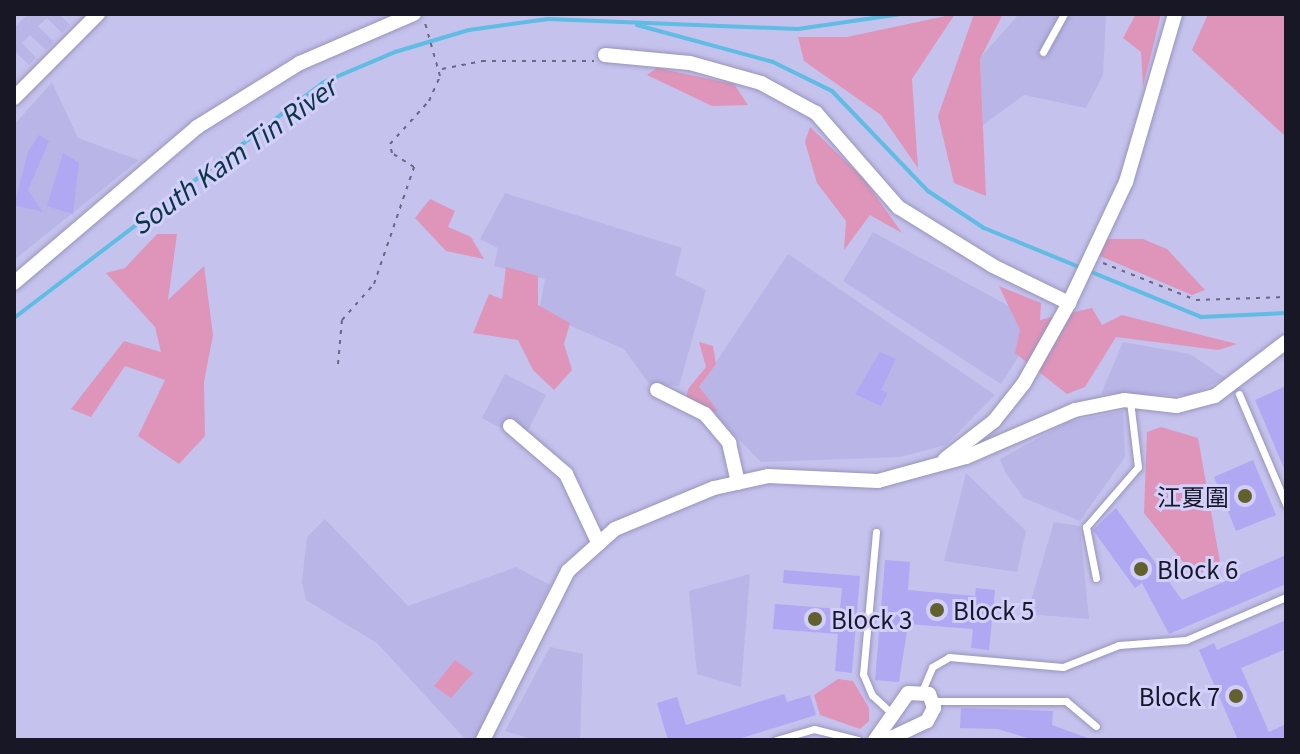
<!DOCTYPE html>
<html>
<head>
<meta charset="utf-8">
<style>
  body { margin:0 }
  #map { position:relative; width:1300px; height:754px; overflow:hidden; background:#c5c2ed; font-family:Georgia,"Noto Sans TC",serif }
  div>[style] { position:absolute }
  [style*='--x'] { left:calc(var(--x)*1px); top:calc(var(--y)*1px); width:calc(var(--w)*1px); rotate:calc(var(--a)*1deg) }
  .built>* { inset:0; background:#b9b5e7 }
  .green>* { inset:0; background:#df95ba }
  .stream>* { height:4px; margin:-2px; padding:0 2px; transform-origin:2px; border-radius:2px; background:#5fbce3 }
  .building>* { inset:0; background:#b0a8f2 }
  .path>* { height:2px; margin-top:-1px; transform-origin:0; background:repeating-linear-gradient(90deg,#696884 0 4px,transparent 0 10px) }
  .roads { filter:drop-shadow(0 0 2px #9794bd) drop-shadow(0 0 2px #9794bd) }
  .lane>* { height:7px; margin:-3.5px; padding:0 3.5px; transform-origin:3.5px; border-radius:3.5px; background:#fff }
  .street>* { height:14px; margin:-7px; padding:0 7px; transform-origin:7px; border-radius:7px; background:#fff }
  .dots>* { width:22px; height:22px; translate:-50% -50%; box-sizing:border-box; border:4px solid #d2cffb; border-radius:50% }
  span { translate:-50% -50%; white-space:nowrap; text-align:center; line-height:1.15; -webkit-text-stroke:6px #d2cffb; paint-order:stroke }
  .poi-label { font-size:24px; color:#181726 }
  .right { translate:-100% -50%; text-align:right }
  .left { translate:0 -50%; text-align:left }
  .water-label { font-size:26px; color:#0a3546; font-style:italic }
  .frame { position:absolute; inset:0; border:16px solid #181726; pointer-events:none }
</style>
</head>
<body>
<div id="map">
  <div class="built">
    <i style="clip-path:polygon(28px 14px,59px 14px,70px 25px,62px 33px,47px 18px,38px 26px,54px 42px,46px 50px,30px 35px,22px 43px,36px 58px,29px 65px,14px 50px,14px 28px)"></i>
    <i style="clip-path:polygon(1019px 14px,1106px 14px,1103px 75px,1086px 108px,1024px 95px,983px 125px,980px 58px)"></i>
    <i style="clip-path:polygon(52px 82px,78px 138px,139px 160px,14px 260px,14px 125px)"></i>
    <i style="clip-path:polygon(505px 193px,682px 248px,675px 275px,706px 290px,679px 386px,650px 385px,624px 349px,539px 312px,545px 279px,494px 266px,498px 248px,480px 239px)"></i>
    <i style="clip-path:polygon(873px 232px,1040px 323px,1001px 384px,843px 281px)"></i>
    <i style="clip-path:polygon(788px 254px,995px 395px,946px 445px,900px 457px,761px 462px,695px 394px)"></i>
    <i style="clip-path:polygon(1123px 342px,1190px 354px,1225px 378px,1191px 395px,1101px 394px)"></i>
    <i style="clip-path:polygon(505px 374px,546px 395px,523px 440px,482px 418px)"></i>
    <i style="clip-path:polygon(1123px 411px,1125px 457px,1080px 521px,1024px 498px,1005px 472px,1000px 459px,1068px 422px)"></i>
    <i style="clip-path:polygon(966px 473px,1026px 531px,1017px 572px,944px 561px)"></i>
    <i style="clip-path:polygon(325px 519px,408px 606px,516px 567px,550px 585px,476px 740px,466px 740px,377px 643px,306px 600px,302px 582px,307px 537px)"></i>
    <i style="clip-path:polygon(1054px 522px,1080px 526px,1089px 619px,1027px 614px)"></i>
    <i style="clip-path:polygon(750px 574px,741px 687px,697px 674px,689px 591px)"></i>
    <i style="clip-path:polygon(550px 647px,583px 654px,580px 740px,535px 740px,505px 731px)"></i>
  </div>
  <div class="green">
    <i style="clip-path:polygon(955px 14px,912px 79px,918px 168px,881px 115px,804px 61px,798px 37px,847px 37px)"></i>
    <i style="clip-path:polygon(974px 14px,1003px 14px,980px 59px,986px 196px,954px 183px,938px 116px)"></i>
    <i style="clip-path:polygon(1136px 14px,1161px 14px,1143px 87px,1141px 52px,1123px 38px)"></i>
    <i style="clip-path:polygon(1208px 14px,1286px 14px,1286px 137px,1192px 50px)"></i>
    <i style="clip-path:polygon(657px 68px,734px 84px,748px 105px,712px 106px,647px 75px)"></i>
    <i style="clip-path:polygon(810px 127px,863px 178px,902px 233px,870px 215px,844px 250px,846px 221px,817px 183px,805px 142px)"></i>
    <i style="clip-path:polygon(430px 199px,455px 211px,448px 227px,471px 237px,484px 259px,446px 251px,415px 218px)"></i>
    <i style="clip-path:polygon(157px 234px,177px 234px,168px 300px,204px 266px,213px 335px,204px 382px,205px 436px,179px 464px,138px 436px,165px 380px,125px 366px,91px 417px,71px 409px,124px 341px,161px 352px,155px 327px,106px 273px,125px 268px)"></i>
    <i style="clip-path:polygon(1107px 239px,1143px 239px,1167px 249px,1205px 290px,1192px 295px,1100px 256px)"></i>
    <i style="clip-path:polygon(506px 267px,538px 276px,538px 305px,570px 323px,564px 344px,572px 370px,554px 390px,533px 370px,518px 340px,473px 333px,489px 294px,502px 299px)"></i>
    <i style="clip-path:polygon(999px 286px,1041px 303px,1040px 320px,1092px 308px,1102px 325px,1122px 315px,1237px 344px,1218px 350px,1116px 337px,1085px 387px,1067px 394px,1015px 353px,1020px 330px)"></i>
    <i style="clip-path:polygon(699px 342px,713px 346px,716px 364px,699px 387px,718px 411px,684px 411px,688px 389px,706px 367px)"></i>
    <i style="clip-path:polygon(1161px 427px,1198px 438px,1220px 562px,1201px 573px,1182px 561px,1144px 513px,1147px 432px)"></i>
    <i style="clip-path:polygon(455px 660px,473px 673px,451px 698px,434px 686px)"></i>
    <i style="clip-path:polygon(838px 679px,853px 681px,869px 708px,869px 721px,860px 729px,820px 715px,814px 695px)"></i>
  </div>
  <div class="stream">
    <i style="--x:637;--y:25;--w:141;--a:15.2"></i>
    <i style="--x:773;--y:62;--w:66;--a:26.2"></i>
    <i style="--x:832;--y:91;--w:139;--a:46.2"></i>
    <i style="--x:928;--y:191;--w:67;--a:33.5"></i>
    <i style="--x:984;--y:228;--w:235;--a:22.3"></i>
    <i style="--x:1201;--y:317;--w:85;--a:-2.7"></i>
    <i style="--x:14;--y:318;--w:387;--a:-37.3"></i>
    <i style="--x:322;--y:83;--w:79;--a:-23"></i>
    <i style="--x:395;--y:52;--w:77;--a:-16.6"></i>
    <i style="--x:469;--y:30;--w:80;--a:-7.9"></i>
    <i style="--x:548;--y:19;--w:250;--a:2.3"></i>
    <i style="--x:798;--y:29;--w:104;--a:-8.3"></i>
  </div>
  <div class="building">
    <i style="clip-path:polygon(39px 135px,49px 141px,28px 190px,43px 212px,14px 205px,28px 152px)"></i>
    <i style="clip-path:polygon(63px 153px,79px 163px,73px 214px,47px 206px)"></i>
    <i style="clip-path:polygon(880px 352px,896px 359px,881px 390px,888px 393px,881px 406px,855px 394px)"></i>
    <i style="clip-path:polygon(1286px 386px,1286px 473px,1255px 400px)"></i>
    <i style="clip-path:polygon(1253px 460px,1276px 515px,1236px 531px,1214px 477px)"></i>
    <i style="clip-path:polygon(1116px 508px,1182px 600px,1286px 555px,1286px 584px,1169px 634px,1142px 583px,1135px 588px,1093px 530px)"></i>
    <i style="clip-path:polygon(885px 560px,910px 562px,908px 590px,975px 596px,976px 588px,995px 590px,989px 650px,971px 648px,973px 629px,908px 624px,899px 682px,875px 680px)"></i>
    <i style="clip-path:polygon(784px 570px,860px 576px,852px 673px,835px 671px,838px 634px,773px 629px,775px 604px,840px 609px,842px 588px,783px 583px)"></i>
    <i style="clip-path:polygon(1286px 620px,1286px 649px,1241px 668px,1269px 732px,1286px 724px,1286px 740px,1238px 740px,1199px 650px,1214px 643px,1217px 650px)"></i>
    <i style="clip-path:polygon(784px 694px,787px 702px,810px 695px,816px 715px,735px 740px,668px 740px,657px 703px,677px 697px,686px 725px)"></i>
    <i style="clip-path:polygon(961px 708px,1053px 711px,1052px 725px,1093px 740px,1034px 740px,998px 729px,960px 728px)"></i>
  </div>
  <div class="path">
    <i style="--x:442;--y:69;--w:41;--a:-11.3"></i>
    <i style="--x:482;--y:61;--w:112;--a:0"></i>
    <i style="--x:1103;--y:263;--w:100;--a:21.7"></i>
    <i style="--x:1196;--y:300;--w:90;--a:-1.9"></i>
    <i style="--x:338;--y:364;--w:44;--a:-84.8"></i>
    <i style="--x:342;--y:320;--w:48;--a:-48.4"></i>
    <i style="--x:374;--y:284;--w:124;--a:-71.1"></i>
    <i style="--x:414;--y:167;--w:26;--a:-148"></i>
    <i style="--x:392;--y:153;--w:9;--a:-103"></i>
    <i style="--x:390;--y:144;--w:58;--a:-47.8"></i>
    <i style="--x:429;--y:101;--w:27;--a:-66"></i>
    <i style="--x:440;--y:76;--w:55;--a:-105.8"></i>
  </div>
  <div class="roads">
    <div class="lane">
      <i style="--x:1043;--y:52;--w:43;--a:-61.1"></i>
      <i style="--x:1239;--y:394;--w:120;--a:66.9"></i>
      <i style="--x:876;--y:532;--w:143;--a:95.2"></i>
      <i style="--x:863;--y:674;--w:23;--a:67"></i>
      <i style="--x:872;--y:695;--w:25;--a:43"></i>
      <i style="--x:1096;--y:578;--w:52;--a:-101.1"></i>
      <i style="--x:1086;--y:527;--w:79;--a:-49.1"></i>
      <i style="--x:1138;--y:467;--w:66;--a:-96.9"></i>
      <i style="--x:922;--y:691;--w:26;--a:-67"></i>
      <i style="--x:932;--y:667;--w:20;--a:-30"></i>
      <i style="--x:949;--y:657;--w:114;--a:5"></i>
      <i style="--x:1063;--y:667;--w:60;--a:-21.4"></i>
      <i style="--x:1119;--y:645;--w:67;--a:-4.3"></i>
      <i style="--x:1186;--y:640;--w:109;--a:-23.3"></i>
      <i style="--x:933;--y:701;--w:133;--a:0"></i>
      <i style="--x:1066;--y:701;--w:39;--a:40"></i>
      <i style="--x:776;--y:740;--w:40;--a:-16"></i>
      <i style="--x:814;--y:729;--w:45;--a:14"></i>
    </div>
    <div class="street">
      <i style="--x:605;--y:55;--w:85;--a:5.4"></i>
      <i style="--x:690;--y:63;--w:74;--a:15.7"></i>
      <i style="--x:761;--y:83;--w:63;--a:28.6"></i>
      <i style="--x:816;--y:113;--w:125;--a:48.9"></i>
      <i style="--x:898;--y:207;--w:112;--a:31.8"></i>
      <i style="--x:993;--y:266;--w:85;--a:26"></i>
      <i style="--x:14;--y:98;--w:119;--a:-45"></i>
      <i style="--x:14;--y:283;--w:240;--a:-40.4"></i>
      <i style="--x:197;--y:127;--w:121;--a:-31.9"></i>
      <i style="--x:300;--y:63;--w:124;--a:-23.3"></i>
      <i style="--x:657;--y:390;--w:54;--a:26.6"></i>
      <i style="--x:705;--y:414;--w:38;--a:50"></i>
      <i style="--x:729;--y:443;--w:41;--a:77.3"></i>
      <i style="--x:510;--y:426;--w:74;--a:40.6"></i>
      <i style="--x:566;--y:474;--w:77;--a:64.8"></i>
      <i style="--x:945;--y:459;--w:62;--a:-37.8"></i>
      <i style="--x:994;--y:421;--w:48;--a:-51.7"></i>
      <i style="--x:1024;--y:383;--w:92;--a:-60.6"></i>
      <i style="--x:1069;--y:303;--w:134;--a:-64.8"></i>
      <i style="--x:1126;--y:182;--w:175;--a:-73.7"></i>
      <i style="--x:483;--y:740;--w:189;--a:-63.3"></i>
      <i style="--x:568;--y:571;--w:63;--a:-41.8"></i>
      <i style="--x:615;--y:529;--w:107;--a:-22.5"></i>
      <i style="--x:714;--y:488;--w:55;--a:-12.5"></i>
      <i style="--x:768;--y:476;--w:110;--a:2.6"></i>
      <i style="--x:878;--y:481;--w:91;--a:-15.3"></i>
      <i style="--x:966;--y:457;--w:119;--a:-23.3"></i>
      <i style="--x:1075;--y:410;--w:50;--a:-11.5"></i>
      <i style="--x:1124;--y:400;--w:53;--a:6.5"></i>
      <i style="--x:1177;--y:406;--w:39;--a:-15"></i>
      <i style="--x:1215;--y:396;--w:89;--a:-37.3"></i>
      <i style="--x:875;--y:740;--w:57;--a:-54.9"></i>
      <i style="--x:908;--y:693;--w:21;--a:3"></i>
      <i style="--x:929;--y:694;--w:15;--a:70"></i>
      <i style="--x:934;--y:708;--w:15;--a:118"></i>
      <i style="--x:927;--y:721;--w:44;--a:154.6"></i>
    </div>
  </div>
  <div class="dots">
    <i style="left:1245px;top:496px;background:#62612e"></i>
    <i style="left:1141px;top:569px;background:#62612e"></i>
    <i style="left:937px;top:610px;background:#62612e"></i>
    <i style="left:815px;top:619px;background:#62612e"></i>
    <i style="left:1236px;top:696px;background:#62612e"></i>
  </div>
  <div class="poi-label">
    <span class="right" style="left:1229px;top:496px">江夏圍</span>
    <span class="left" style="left:1157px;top:569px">Block 6</span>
    <span class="left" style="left:953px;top:610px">Block 5</span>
    <span class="left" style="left:831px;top:619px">Block 3</span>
    <span class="right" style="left:1220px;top:696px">Block 7</span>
  </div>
  <div class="water-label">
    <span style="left:233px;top:155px;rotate:-36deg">South Kam Tin River</span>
  </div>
  <div class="frame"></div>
</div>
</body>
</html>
